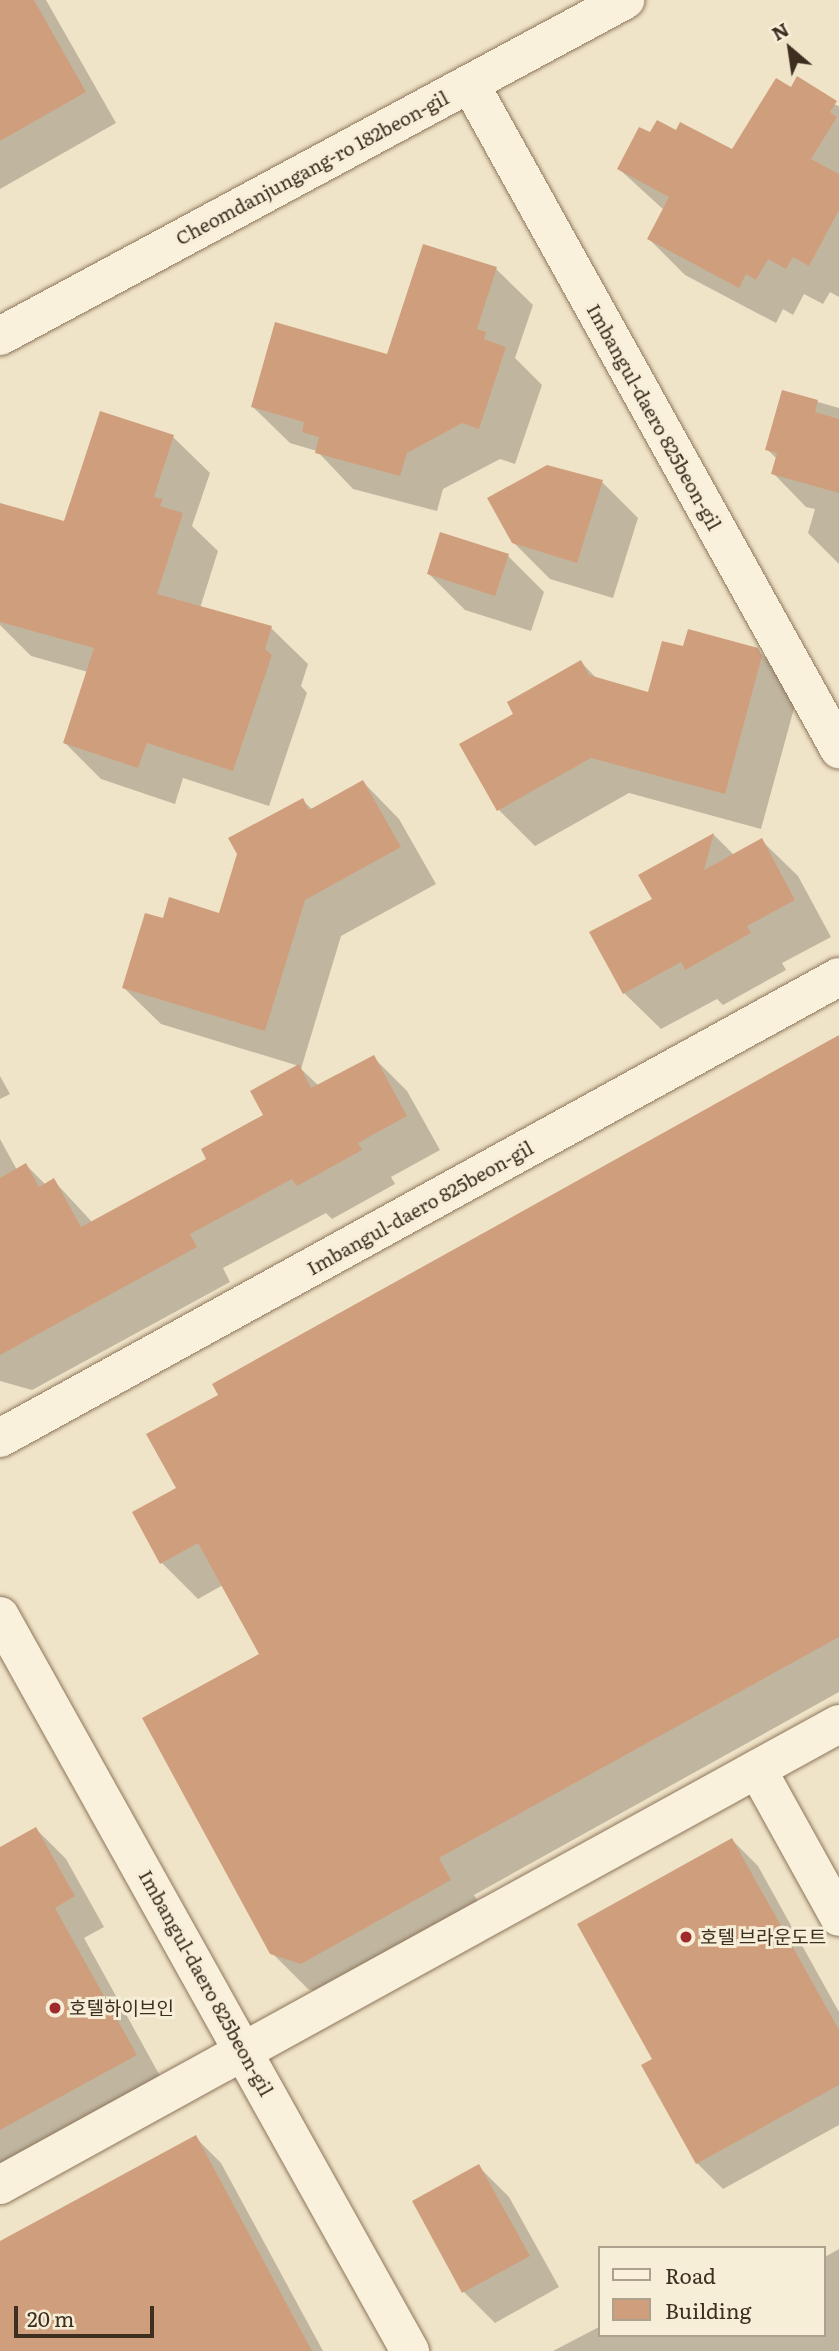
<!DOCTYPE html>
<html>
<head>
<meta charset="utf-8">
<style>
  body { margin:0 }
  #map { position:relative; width:839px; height:2351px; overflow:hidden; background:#f0e4c8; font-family:Literata,"Noto Sans KR",serif }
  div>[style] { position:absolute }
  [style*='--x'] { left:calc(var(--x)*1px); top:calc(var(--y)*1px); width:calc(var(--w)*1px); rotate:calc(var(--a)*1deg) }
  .shadow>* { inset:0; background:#0003 }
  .building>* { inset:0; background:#cf9f7d }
  .roads { filter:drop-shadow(0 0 2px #8d765c) drop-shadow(0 0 2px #8d765c) }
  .street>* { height:38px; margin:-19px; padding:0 19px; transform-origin:19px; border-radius:19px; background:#faf1dc }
  .secondary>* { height:38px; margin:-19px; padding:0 19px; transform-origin:19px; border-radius:19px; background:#faf1dc }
  .dots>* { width:19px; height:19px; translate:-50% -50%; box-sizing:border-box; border:4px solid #f7eed8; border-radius:50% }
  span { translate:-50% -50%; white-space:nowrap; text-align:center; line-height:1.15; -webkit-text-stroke:6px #f7eed8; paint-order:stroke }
  .street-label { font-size:19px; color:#3d2e20 }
  .poi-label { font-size:19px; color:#3d2e20 }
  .left { translate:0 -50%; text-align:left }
  .legend { position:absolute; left:598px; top:2246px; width:228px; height:91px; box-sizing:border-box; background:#f7eed8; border:2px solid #ada18e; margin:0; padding:9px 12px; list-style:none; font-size:21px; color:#3d2e20 }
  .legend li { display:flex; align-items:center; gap:14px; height:35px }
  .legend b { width:35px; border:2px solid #ada18e }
  .north { position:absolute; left:755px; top:14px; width:70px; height:70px; -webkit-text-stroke:5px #f7eed8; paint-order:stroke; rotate:331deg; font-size:19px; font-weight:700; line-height:28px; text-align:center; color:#3d2e20 }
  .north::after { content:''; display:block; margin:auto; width:24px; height:32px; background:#3d2e20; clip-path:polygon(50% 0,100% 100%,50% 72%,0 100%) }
  .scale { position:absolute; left:14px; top:2306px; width:140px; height:32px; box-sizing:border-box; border:4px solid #3d2e20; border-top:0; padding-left:9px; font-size:21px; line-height:24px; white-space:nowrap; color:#3d2e20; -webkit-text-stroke:5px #f7eed8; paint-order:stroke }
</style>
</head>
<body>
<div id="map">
  <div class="shadow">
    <i style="clip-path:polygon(0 0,46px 0,116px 123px,0 189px)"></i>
    <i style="clip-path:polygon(791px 89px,839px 106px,839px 297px,830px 292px,823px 304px,804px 294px,793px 315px,783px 309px,776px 323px,685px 275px,649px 239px,664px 210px,619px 169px,651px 134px,677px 132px,733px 151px)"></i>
    <i style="clip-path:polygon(496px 269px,533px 305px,515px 358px,542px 385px,515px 464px,500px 459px,443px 489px,437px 511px,353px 489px,317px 451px,290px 443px,253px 407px,389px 356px)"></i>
    <i style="clip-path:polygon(783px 392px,839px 408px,839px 564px,808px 533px,815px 509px,806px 507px,773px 473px,777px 459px,767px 449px)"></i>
    <i style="clip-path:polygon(173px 437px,210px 473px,192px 526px,218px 551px,200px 608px,271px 628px,308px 664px,301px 686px,307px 693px,269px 806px,183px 778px,175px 804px,101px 779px,65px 743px,88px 672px,31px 656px,0 625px,0 505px,65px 523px)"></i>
    <i style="clip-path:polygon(602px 482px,638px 518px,613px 598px,550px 579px,513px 542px)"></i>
    <i style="clip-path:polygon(508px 556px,544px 592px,531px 631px,465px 610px,429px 574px)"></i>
    <i style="clip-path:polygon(685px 649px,757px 649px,798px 694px,761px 829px,629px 793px,535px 846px,499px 810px,516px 715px,581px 662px,598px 680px,649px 694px)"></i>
    <i style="clip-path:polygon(363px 782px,399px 819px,436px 884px,341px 936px,301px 1069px,319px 1086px,373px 1057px,407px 1091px,440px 1150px,391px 1177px,395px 1184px,332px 1219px,326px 1213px,223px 1268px,230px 1282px,32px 1390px,0 1381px,0 1139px,17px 1170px,26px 1165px,46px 1185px,54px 1181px,92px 1222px,209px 1159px,265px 1116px,299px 1066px,161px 1024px,124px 988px,164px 920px,220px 915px,302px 800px,313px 810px)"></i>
    <i style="clip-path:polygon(714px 835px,734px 855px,761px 840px,798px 876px,831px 937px,782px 963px,786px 970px,723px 1005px,717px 999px,661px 1029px,624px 993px,654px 900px,641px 876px)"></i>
    <i style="clip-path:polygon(839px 1037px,839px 1692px,474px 1895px,486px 1916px,337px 1999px,308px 1989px,272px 1953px,261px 1654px,223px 1585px,198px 1599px,162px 1563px,178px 1489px,220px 1395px)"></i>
    <i style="clip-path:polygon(0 1076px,10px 1094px,0 1099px)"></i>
    <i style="clip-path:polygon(36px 1829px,66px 1859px,104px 1927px,84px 1938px,165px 2085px,0 2175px,0 1849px)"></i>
    <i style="clip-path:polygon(732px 1840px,758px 1866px,839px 2012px,839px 2125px,723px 2189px,697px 2163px,655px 2059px)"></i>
    <i style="clip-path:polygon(195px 2137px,221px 2163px,323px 2351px,0 2351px,0 2243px)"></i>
    <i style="clip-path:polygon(478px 2166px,509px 2197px,559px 2287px,495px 2323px,464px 2292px,414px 2202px)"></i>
    <i style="clip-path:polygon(839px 2249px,839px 2351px,553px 2351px,599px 2327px,599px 2335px,823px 2335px,823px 2258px)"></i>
  </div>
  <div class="building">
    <i style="clip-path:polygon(0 0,34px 0,86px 92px,0 141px)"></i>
    <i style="clip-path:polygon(797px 76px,837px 101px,830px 112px,837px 117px,811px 159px,839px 174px,839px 210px,809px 266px,793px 257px,786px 269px,768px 259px,756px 280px,746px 274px,739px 288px,647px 239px,669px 197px,617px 169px,639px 127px,650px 132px,657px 120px,676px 130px,680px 122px,732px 149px,776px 78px,791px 87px)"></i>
    <i style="clip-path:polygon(423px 244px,497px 267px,477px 329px,486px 332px,484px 339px,506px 347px,479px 429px,462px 423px,407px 453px,400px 476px,315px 453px,319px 437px,302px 432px,304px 422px,251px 407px,275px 322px,387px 354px)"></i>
    <i style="clip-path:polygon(782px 390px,818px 400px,815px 412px,839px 419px,839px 493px,771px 474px,777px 453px,765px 450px)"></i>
    <i style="clip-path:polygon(100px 411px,174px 435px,154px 497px,163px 499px,160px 506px,183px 513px,157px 594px,272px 626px,265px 649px,272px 655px,233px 771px,147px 743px,138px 768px,63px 743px,94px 648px,0 622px,0 503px,64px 521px)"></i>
    <i style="clip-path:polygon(547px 465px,603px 480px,577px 563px,512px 543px,487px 498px)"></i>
    <i style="clip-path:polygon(440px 532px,509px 554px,495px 596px,427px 574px)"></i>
    <i style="clip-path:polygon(688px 629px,758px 648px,762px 656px,725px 794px,591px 758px,497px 811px,459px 744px,513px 714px,507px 702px,581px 660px,589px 675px,648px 692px,662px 641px,683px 646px)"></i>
    <i style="clip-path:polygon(363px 780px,401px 847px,305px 900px,265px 1031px,122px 988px,145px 913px,163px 918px,169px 897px,219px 913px,237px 854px,228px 838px,303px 798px,309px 810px)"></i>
    <i style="clip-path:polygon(714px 833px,704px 870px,762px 838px,795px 900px,747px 926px,751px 933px,685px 970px,681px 962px,623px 994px,589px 932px,652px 899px,638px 875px)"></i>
    <i style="clip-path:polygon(839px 1035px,839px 1637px,439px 1858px,451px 1880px,301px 1964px,270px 1954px,142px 1718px,259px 1654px,198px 1543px,160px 1564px,132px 1512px,176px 1488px,146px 1434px,218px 1395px,212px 1384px)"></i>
    <i style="clip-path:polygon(374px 1055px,407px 1116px,358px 1143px,362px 1150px,297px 1186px,292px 1179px,190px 1234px,197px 1247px,0 1355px,0 1178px,26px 1163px,39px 1187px,54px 1178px,81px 1227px,206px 1159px,201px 1149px,263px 1115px,250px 1091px,299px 1064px,311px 1088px)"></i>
    <i style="clip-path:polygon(36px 1827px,75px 1896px,55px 1908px,137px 2055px,0 2130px,0 1847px)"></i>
    <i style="clip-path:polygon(732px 1838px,839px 2030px,839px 2085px,696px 2164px,641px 2065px,652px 2059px,577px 1924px)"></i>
    <i style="clip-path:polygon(196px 2135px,312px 2351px,0 2351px,0 2241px)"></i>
    <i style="clip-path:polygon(479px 2164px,530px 2256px,462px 2293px,412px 2201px)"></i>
  </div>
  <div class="roads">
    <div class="street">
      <i style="--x:470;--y:84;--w:761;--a:60.97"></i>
      <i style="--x:0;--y:1438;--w:957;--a:-28.79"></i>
      <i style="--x:757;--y:1769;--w:169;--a:61"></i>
      <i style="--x:0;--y:2185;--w:957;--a:-28.79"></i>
    </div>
    <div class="secondary">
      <i style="--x:0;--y:336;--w:710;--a:-28.26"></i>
      <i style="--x:0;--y:1616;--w:842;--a:60.85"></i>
    </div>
  </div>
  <div class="dots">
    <i style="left:686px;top:1937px;background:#9e2a2b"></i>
    <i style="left:55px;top:2008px;background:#9e2a2b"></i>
  </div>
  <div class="street-label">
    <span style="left:312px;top:168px;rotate:-28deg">Cheomdanjungang-ro 182beon-gil</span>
    <span style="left:654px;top:417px;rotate:61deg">Imbangul-daero 825beon-gil</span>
    <span style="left:420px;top:1208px;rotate:-29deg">Imbangul-daero 825beon-gil</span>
    <span style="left:206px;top:1983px;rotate:61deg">Imbangul-daero 825beon-gil</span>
  </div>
  <div class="poi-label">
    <span class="left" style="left:700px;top:1937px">호텔 브라운도트</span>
    <span class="left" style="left:69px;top:2008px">호텔하이브인</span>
  </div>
  <ul class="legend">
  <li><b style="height:9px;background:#faf1dc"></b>Road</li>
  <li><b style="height:19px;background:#cf9f7d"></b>Building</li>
  </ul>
  <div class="north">N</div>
  <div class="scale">20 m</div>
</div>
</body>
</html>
